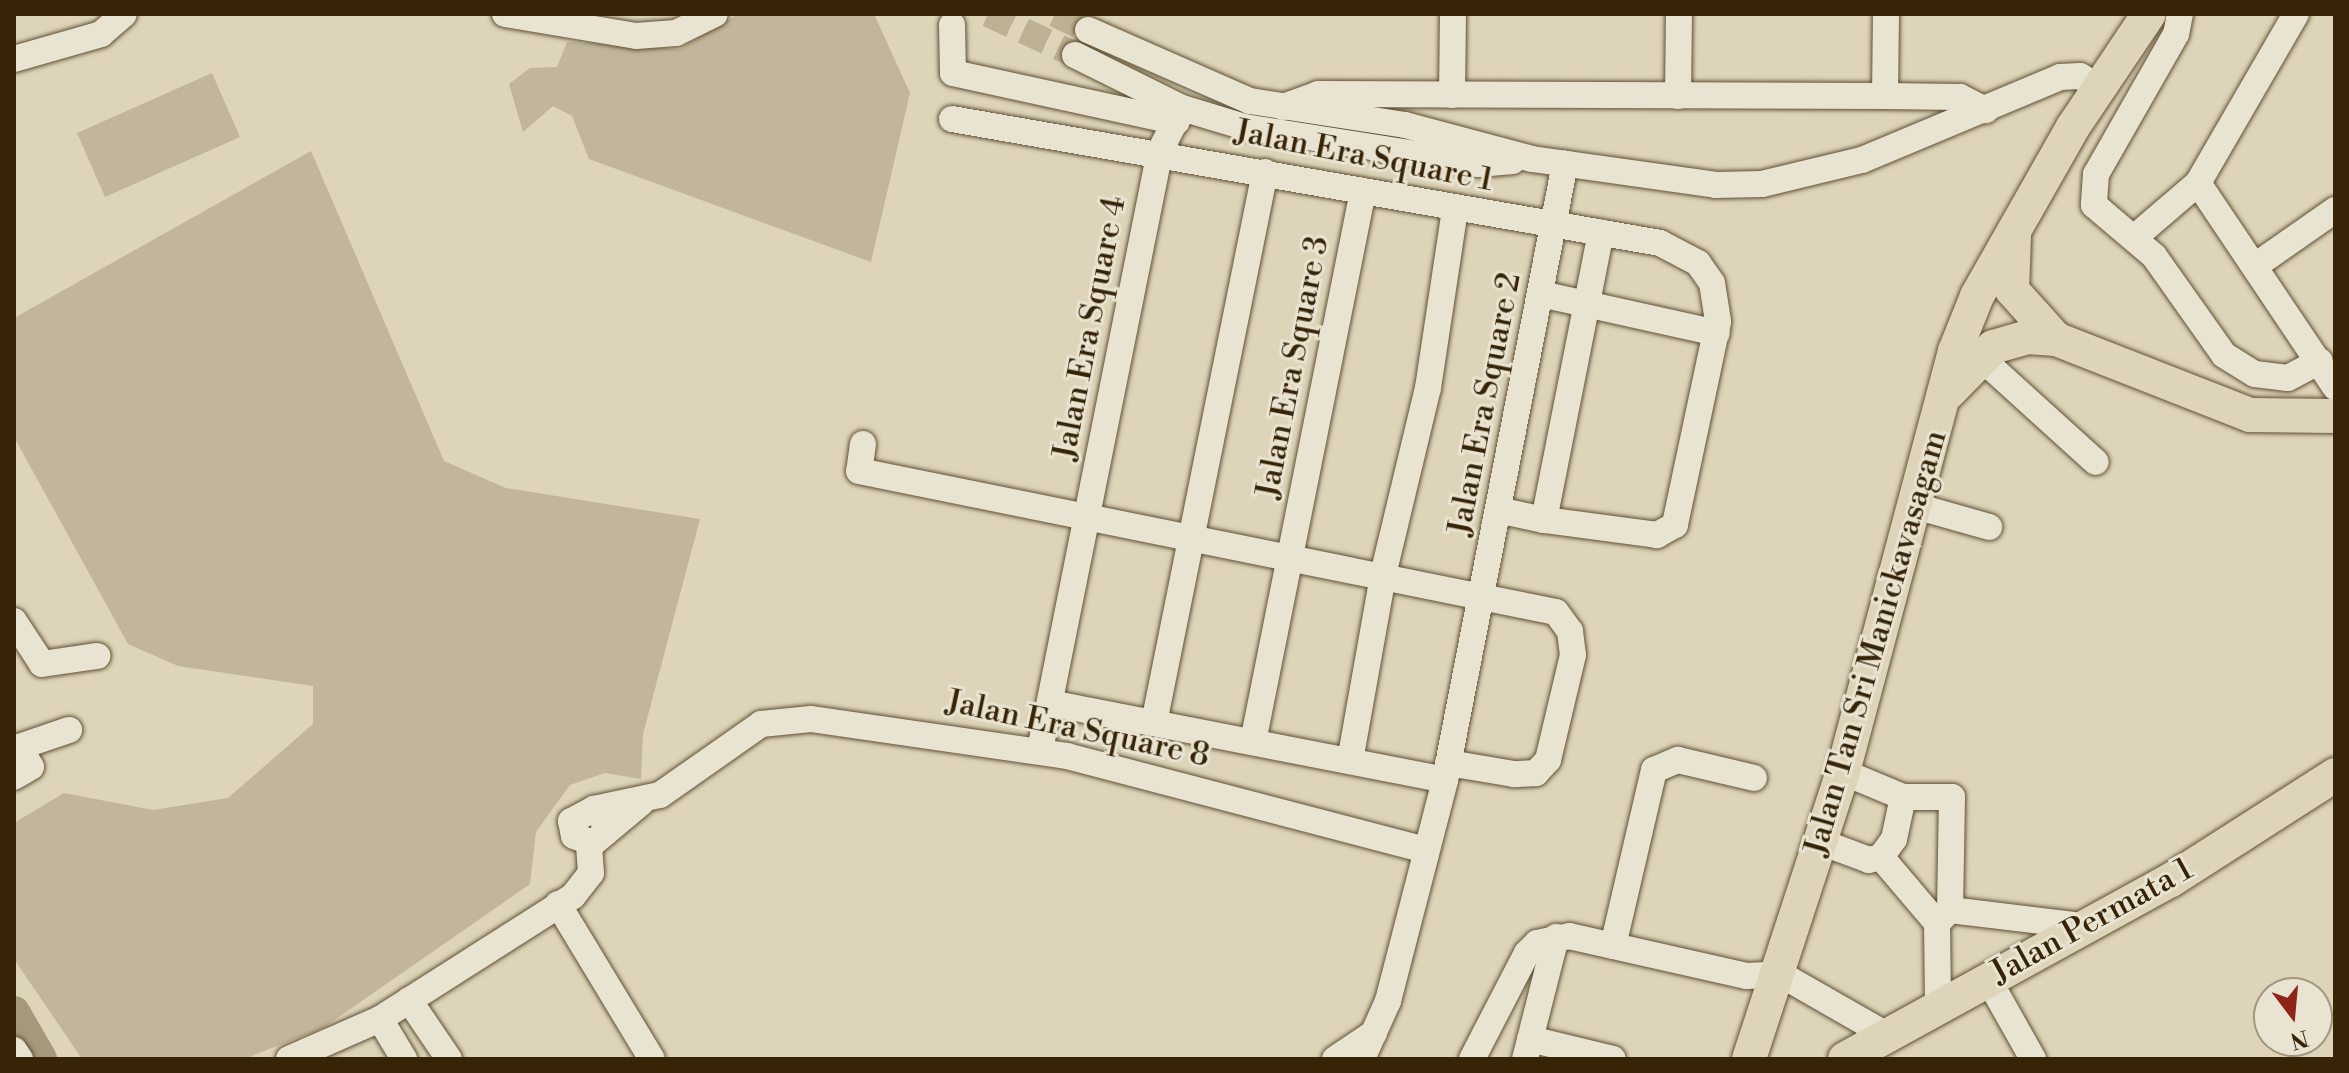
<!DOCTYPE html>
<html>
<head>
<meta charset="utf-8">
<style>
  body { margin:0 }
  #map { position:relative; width:2349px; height:1073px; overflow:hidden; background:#ddd4b9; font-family:"Libre Bodoni",serif }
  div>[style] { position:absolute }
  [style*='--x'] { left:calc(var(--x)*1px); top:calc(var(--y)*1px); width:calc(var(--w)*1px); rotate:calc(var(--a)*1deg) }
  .green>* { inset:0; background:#c1b69b }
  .river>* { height:32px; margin:-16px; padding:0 16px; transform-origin:16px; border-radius:16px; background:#a5987c }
  .minor-tunnel>* { height:26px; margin-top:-13px; transform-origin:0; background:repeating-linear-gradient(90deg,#bcb195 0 26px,transparent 0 39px) }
  .roads { filter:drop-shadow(0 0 2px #605034) drop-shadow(0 0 2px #605034) }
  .minor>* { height:26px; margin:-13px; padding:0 13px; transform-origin:13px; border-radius:13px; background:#e9e3d2 }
  .major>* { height:34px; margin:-17px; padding:0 17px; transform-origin:17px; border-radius:17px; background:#ddd4b9 }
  span { translate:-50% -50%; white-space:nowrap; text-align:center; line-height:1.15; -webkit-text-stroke:6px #e9e3d2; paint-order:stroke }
  .street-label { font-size:32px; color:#372407 }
  .frame { position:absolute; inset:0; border:16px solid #372407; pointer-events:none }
  .north { position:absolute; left:2253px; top:977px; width:80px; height:80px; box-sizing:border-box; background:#e9e3d2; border:2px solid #a29781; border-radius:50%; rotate:164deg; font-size:22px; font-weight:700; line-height:32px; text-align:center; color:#372407 }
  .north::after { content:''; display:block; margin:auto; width:28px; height:36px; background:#8f2418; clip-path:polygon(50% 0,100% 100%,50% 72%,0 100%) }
</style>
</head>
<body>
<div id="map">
  <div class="green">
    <i style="clip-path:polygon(738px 14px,874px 14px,910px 93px,871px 262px,589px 159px,572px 116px,553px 106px,523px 132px,509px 84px,530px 68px,557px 67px,567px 42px,680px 49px)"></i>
    <i style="clip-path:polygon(212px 73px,240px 137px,105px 197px,77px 133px)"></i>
    <i style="clip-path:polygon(311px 151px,444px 461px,506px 488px,700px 519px,643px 734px,641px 779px,605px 773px,570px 785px,536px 832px,530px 884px,323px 1028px,244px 1059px,82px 1059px,14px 959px,14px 823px,64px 793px,153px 810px,228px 798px,313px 724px,313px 686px,178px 666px,128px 644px,14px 437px,14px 318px)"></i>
  </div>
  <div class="river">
    <i style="--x:14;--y:1012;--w:54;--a:60.1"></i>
  </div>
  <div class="minor-tunnel">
    <i style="--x:988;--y:14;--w:96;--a:25.2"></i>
    <i style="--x:1055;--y:14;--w:37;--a:26"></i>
  </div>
  <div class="roads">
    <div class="minor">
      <i style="--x:505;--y:14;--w:133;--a:9.5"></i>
      <i style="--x:636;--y:36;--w:40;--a:-4.3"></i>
      <i style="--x:676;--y:33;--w:43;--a:-26"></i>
      <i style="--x:2180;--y:14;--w:20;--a:101"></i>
      <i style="--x:2176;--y:34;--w:161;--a:119.7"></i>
      <i style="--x:2096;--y:174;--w:31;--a:94"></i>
      <i style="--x:2094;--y:205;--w:79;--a:40.4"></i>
      <i style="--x:2154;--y:256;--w:121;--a:54.7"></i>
      <i style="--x:2224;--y:355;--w:36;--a:32"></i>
      <i style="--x:2255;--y:374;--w:33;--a:7"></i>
      <i style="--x:2288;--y:378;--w:36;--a:-28"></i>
      <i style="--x:952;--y:25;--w:48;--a:88.8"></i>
      <i style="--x:953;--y:73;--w:229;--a:12.3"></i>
      <i style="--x:1088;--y:30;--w:177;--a:23.7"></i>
      <i style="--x:1250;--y:101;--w:157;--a:8.8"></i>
      <i style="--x:1405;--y:125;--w:131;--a:15"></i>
      <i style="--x:1532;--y:159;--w:186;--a:8"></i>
      <i style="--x:1716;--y:185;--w:46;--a:-1.2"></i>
      <i style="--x:1762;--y:184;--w:103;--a:-13.5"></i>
      <i style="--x:1862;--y:160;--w:215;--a:-22.7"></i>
      <i style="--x:2060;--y:77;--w:20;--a:-3"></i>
      <i style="--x:2080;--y:76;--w:21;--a:31"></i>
      <i style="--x:1075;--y:55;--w:119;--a:26.4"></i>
      <i style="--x:1182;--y:108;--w:66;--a:16.8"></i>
      <i style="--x:1245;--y:127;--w:236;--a:9"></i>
      <i style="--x:1478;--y:164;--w:35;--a:-5"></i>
      <i style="--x:14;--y:59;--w:91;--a:-16"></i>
      <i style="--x:101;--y:34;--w:30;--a:-41"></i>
      <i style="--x:1452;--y:95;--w:81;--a:-89.3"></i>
      <i style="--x:1678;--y:96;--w:82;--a:-89.3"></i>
      <i style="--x:1885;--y:96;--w:82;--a:-89.3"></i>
      <i style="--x:1283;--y:107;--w:37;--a:-20"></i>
      <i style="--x:1318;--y:94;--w:567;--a:0.2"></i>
      <i style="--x:1885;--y:96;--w:75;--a:0.8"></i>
      <i style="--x:1960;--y:97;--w:29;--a:27"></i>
      <i style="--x:952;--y:119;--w:719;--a:9.93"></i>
      <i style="--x:1660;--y:243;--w:43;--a:27.8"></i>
      <i style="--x:1698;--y:263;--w:24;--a:55"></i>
      <i style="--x:1712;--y:283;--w:39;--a:81"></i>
      <i style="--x:1718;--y:322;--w:208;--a:102"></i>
      <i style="--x:1675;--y:525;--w:21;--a:151"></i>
      <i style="--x:1657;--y:535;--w:114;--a:-172.4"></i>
      <i style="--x:2198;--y:183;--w:246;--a:56.1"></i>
      <i style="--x:2134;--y:238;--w:84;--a:-40.7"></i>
      <i style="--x:2198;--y:183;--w:195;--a:-59.9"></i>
      <i style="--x:2255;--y:266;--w:98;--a:-35"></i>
      <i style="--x:1541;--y:294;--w:180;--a:12.5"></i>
      <i style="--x:1980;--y:357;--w:156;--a:42.2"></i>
      <i style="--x:863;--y:444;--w:27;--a:98"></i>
      <i style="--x:859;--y:471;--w:711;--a:11.44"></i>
      <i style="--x:1556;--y:612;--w:24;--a:54"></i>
      <i style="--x:1570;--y:631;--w:24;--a:83"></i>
      <i style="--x:1573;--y:655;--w:108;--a:103.4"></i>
      <i style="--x:1548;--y:760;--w:18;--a:133"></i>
      <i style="--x:1536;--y:773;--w:22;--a:177"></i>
      <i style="--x:1514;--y:774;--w:67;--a:-170.5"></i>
      <i style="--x:1919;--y:507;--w:73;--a:15.9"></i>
      <i style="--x:1498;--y:510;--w:47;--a:12.3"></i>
      <i style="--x:1544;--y:520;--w:293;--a:-78.8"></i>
      <i style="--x:14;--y:621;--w:51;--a:56.9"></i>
      <i style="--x:42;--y:664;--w:56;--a:-8.3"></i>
      <i style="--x:1050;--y:703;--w:402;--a:11"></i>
      <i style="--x:1154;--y:723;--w:562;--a:-78.61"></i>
      <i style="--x:1253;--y:742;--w:562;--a:-78.71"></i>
      <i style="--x:19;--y:747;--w:53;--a:-18.8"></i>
      <i style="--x:14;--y:750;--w:6;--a:-31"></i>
      <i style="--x:19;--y:747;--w:23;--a:59"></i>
      <i style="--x:31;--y:767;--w:20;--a:150"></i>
      <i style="--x:1040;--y:750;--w:611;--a:-78.67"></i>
      <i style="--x:1160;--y:151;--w:48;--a:-62.9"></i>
      <i style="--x:1350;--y:761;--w:189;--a:-79.9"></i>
      <i style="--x:1383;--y:575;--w:192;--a:-76.5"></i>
      <i style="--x:1428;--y:388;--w:181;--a:-81.4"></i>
      <i style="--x:1903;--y:797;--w:49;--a:0"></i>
      <i style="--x:1952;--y:797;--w:113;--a:91"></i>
      <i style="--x:594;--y:809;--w:67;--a:-12"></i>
      <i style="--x:660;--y:795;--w:123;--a:-35.1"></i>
      <i style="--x:761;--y:724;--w:50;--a:-5.7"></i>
      <i style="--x:811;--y:719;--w:259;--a:8.2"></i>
      <i style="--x:1067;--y:756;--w:367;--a:14.7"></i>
      <i style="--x:605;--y:833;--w:18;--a:-96"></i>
      <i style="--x:603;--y:815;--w:11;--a:-146"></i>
      <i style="--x:594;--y:809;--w:26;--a:152"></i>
      <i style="--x:571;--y:821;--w:15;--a:79"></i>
      <i style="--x:574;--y:836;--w:20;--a:20"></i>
      <i style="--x:593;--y:843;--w:64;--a:-39.9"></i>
      <i style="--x:1821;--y:842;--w:51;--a:20.6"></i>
      <i style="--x:1869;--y:860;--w:12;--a:-14"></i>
      <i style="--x:1881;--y:857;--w:22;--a:-54"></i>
      <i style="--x:1894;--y:839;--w:43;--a:-77.9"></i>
      <i style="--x:1903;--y:797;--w:65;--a:-157.4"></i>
      <i style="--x:1881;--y:857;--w:87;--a:49.7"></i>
      <i style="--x:558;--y:904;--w:181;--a:58.8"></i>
      <i style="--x:1613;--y:946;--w:181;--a:-76.9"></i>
      <i style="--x:1654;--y:770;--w:26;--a:-23"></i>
      <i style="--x:1678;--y:760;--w:78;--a:13.3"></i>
      <i style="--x:1988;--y:979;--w:92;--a:60.6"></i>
      <i style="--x:409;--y:1000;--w:71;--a:55.9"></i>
      <i style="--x:1938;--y:1004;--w:81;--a:-90.7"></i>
      <i style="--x:1937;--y:923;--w:18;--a:-45"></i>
      <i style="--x:1950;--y:910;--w:141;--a:6.9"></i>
      <i style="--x:380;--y:1019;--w:47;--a:59"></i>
      <i style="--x:1530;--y:1039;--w:85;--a:13.5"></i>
      <i style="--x:14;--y:1050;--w:11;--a:56"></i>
      <i style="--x:289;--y:1059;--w:99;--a:-23.7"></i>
      <i style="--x:380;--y:1019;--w:229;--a:-32.5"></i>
      <i style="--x:573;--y:896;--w:29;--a:-52"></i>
      <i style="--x:591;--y:873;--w:29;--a:-94"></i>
      <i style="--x:1335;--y:1059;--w:47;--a:-33.7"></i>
      <i style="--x:1362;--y:1059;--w:64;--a:-65.9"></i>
      <i style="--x:1388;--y:1001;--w:228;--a:-75.5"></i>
      <i style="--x:1445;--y:780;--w:628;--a:-78.98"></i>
      <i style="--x:1472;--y:1059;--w:119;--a:-62.6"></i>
      <i style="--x:1527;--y:953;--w:14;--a:-45"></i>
      <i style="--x:1537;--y:943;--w:33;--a:-12"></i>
      <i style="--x:1569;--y:936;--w:182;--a:12.7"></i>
      <i style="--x:1747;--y:976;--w:33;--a:-3"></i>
      <i style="--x:1780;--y:974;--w:119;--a:29.8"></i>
      <i style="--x:1525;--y:1059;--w:126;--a:-75.7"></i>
    </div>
    <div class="major">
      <i style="--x:2014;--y:236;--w:54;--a:92.1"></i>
      <i style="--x:2012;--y:290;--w:66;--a:48.1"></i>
      <i style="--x:1948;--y:393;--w:64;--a:-45.6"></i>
      <i style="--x:1993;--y:347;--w:35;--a:-16"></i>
      <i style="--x:2027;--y:337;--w:29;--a:4"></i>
      <i style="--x:2056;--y:339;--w:208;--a:21.4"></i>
      <i style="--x:2250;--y:415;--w:85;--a:0.7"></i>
      <i style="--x:1749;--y:1059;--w:302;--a:-71.9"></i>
      <i style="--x:1843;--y:772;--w:436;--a:-75.1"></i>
      <i style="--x:1955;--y:351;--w:59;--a:-68.2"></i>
      <i style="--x:1977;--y:296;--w:194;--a:-60.4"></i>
      <i style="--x:2073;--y:127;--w:136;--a:-56.1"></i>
      <i style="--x:1845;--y:1059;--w:372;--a:-28.8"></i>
      <i style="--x:2171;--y:880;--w:195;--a:-32.6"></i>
    </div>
  </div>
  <div class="street-label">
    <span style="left:1364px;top:156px;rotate:11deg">Jalan Era Square 1</span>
    <span style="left:1090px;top:328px;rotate:-79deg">Jalan Era Square 4</span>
    <span style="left:1293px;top:367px;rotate:-79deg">Jalan Era Square 3</span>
    <span style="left:1485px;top:404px;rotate:-79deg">Jalan Era Square 2</span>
    <span style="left:1876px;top:643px;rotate:-74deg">Jalan Tan Sri Manickavasagam</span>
    <span style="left:1078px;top:729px;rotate:12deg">Jalan Era Square 8</span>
    <span style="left:2092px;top:921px;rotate:-29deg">Jalan Permata 1</span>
  </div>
  <div class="frame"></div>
  <div class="north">N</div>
</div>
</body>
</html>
